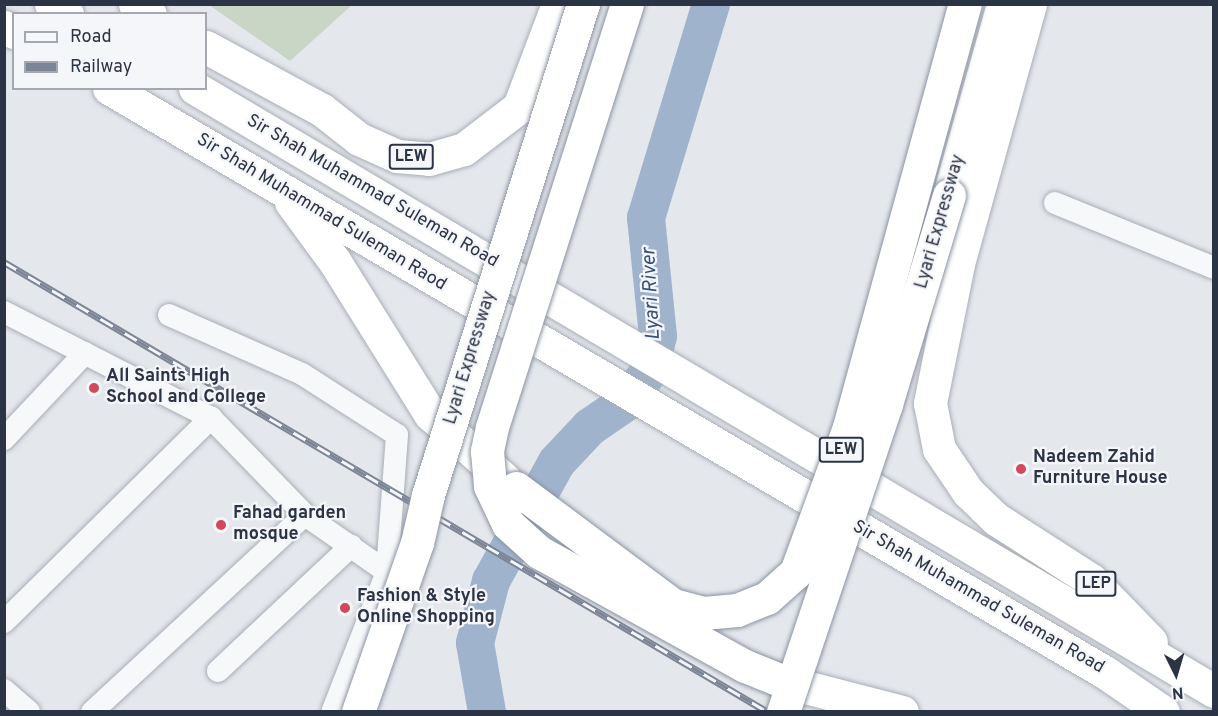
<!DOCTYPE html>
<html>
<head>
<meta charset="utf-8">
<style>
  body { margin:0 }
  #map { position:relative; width:1218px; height:716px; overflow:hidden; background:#e4e7ec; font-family:Overpass,sans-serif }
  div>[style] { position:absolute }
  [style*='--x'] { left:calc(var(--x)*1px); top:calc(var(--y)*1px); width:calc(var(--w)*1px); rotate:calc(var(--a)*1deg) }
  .green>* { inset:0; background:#c9d6c5 }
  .river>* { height:38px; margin:-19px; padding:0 19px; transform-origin:19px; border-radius:19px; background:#9fb4cc }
  .roads { filter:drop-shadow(0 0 2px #a9aeb7) drop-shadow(0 0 2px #a9aeb7) }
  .minor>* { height:22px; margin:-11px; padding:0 11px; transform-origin:11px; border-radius:11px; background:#f7f8fa }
  .highway>* { height:33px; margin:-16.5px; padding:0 16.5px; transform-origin:16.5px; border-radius:16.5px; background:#fff }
  .rail>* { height:7px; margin-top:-3.5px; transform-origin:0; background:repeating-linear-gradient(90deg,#f4f6f9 0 14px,#7d8696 0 28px); box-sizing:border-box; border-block:2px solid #7d8696 }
  .bridges { filter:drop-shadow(0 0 2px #8b94a3) drop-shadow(0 0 2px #8b94a3) }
  .highway-bridge>* { height:33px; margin:-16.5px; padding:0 16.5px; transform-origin:16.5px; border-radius:16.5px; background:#fff }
  .dots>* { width:16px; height:16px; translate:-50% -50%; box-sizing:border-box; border:3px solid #f4f6f9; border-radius:50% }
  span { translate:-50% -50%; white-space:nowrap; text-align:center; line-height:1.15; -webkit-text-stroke:4.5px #f4f6f9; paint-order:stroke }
  .shield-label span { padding:2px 4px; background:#f4f6f9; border:2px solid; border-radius:4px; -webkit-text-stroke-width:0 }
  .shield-label { font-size:16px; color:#2b3445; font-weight:700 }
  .street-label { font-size:18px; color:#2b3445 }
  .poi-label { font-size:18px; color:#2b3445; font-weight:700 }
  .left { translate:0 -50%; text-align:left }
  .water-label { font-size:20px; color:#34527a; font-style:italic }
  .frame { position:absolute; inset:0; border:6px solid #2b3445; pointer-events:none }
  .legend { position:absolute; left:12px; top:12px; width:195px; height:78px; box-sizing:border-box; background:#f4f6f9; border:2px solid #a4a8b1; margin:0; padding:8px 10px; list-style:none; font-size:18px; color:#2b3445 }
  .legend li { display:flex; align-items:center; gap:12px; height:30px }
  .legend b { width:30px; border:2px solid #a4a8b1 }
  .north { position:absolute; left:1146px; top:644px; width:60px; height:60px; -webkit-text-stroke:4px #f4f6f9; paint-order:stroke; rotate:175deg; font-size:16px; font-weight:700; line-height:24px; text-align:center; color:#2b3445 }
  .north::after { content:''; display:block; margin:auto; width:21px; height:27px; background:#2b3445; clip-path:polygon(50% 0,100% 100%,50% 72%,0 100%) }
</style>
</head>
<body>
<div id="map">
  <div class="green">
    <i style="clip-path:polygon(209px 5px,352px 4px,352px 5px,290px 61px)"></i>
  </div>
  <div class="river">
    <i style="--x:487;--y:712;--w:70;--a:-99.9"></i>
    <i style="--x:475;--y:643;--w:64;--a:-75.5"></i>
    <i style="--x:491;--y:581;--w:136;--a:-61"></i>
    <i style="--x:557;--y:462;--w:48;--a:-46.7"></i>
    <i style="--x:590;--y:427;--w:46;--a:-34.4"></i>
    <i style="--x:628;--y:401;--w:38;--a:-55"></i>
    <i style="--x:650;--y:370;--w:35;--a:-77"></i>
    <i style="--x:658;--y:336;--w:119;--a:-95.8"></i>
    <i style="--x:646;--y:218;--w:224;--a:-73.1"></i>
  </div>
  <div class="roads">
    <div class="minor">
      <i style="--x:1055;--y:203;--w:172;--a:22.2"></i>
      <i style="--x:4;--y:312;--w:233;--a:27.1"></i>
      <i style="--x:211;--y:418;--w:135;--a:45.9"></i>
      <i style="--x:305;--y:515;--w:100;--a:34.8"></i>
      <i style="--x:169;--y:315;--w:145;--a:23.9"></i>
      <i style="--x:302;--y:374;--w:113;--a:32.7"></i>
      <i style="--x:397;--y:435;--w:137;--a:94.2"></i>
      <i style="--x:387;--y:572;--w:150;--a:111.4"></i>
      <i style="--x:4;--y:439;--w:118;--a:-46.7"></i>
      <i style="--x:4;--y:622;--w:291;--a:-44.6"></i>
      <i style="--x:218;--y:671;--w:183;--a:-43.2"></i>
      <i style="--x:4;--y:690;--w:33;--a:41"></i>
      <i style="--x:92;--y:712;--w:290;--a:-42.8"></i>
    </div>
    <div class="highway">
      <i style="--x:51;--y:4;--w:19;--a:32"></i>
      <i style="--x:135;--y:4;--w:18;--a:34"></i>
      <i style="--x:1030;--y:4;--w:270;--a:105.5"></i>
      <i style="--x:958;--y:264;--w:142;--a:101.4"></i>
      <i style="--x:930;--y:403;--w:47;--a:78.9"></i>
      <i style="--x:939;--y:449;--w:52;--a:56"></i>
      <i style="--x:968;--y:492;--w:39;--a:44"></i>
      <i style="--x:996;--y:519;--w:113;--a:32.7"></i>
      <i style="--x:1091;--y:580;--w:86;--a:45.9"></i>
      <i style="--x:4;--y:27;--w:11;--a:27"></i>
      <i style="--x:206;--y:47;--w:132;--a:28.5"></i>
      <i style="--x:322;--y:110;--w:47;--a:38.1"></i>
      <i style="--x:359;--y:139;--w:42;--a:24.1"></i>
      <i style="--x:397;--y:156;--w:32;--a:5"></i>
      <i style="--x:429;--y:159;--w:36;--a:-16"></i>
      <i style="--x:464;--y:149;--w:69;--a:-37.4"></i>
      <i style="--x:519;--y:107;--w:110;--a:-69.3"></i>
      <i style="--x:109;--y:88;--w:1156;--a:30.4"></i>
      <i style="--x:1106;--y:673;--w:69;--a:34.4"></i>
      <i style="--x:195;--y:88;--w:1184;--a:30.62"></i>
      <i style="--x:949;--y:195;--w:198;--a:-74.2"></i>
      <i style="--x:291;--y:202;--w:74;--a:53.7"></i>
      <i style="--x:335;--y:262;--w:179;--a:58"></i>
      <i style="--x:430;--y:414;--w:100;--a:41.3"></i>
      <i style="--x:782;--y:681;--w:124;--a:14.5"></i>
    </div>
  </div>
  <div class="rail">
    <i style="--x:4;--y:262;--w:887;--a:30.5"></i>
  </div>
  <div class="bridges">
    <div class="highway-bridge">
      <i style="--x:627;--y:4;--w:444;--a:107.7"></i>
      <i style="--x:492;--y:427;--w:25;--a:102"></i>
      <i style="--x:487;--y:451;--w:35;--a:85"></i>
      <i style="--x:490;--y:486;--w:42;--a:64.7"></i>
      <i style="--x:508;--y:524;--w:42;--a:42.1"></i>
      <i style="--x:539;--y:552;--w:235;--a:29"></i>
      <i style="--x:745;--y:666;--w:40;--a:22"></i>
      <i style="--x:516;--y:488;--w:196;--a:36.7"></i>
      <i style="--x:673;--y:605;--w:31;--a:15"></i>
      <i style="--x:703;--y:613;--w:34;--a:-5"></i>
      <i style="--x:737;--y:610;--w:32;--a:-22"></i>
      <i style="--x:767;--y:598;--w:39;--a:-42"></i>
      <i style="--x:796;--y:572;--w:154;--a:-69.9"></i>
      <i style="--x:849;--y:427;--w:439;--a:-74.7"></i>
      <i style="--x:358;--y:712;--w:179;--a:-70.8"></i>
      <i style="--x:417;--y:543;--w:49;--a:-77.1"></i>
      <i style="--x:428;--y:495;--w:515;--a:-72.48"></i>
      <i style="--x:783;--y:712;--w:325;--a:-71.5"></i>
      <i style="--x:886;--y:404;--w:218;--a:-73.2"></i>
    </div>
  </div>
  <div class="dots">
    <i style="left:94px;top:388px;background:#d1495b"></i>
    <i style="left:1021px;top:469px;background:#d1495b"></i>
    <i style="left:221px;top:525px;background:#d1495b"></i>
    <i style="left:345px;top:608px;background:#d1495b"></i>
  </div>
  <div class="shield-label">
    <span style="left:411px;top:157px">LEW</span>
    <span style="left:841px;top:450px">LEW</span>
    <span style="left:1096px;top:584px">LEP</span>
  </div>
  <div class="street-label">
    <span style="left:372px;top:192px;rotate:30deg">Sir Shah Muhammad Suleman Road</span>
    <span style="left:321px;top:213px;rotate:31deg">Sir Shah Muhammad Suleman Raod</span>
    <span style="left:941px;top:222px;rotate:-74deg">Lyari Expressway</span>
    <span style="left:471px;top:358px;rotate:-73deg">Lyari Expressway</span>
    <span style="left:978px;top:598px;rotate:30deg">Sir Shah Muhammad Suleman Road</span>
  </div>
  <div class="poi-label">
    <span class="left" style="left:106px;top:388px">All Saints High<br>School and College</span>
    <span class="left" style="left:1033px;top:469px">Nadeem Zahid<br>Furniture House</span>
    <span class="left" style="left:233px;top:525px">Fahad garden<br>mosque</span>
    <span class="left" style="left:357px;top:608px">Fashion &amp; Style<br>Online Shopping</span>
  </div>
  <div class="water-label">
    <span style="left:652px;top:294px;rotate:-93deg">Lyari River</span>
  </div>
  <div class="frame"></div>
  <ul class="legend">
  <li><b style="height:8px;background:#f7f8fa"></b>Road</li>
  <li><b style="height:8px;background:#7d8696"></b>Railway</li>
  </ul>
  <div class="north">N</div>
</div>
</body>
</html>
